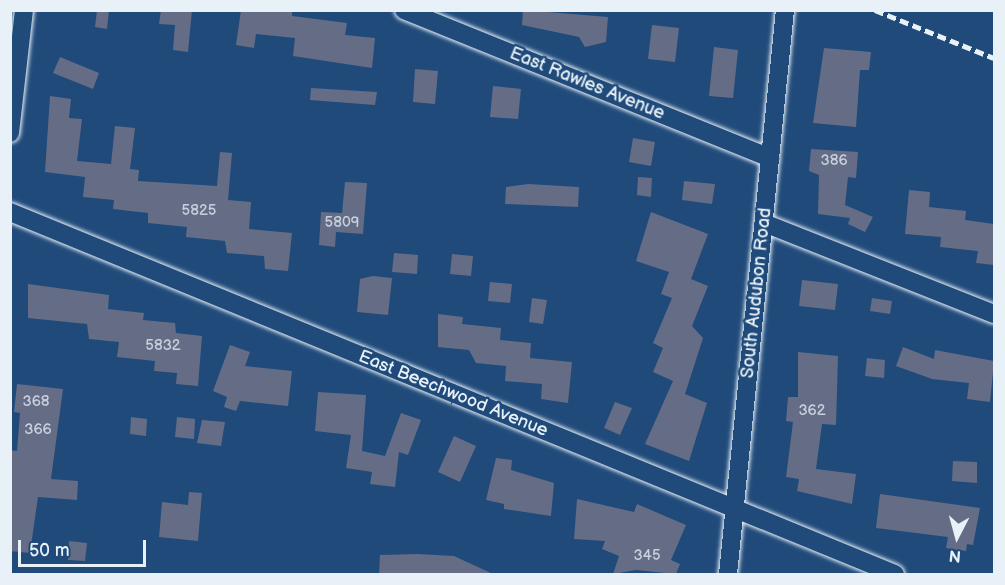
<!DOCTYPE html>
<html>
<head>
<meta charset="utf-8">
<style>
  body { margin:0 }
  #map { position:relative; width:1005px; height:585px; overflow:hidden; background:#1f4a7a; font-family:"Balsamiq Sans",sans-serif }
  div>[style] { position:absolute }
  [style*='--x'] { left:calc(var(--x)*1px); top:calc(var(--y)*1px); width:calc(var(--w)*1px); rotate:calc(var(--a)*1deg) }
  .building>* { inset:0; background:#656d86 }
  .roads { filter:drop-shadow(0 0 2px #e8f1f8) drop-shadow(0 0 2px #e8f1f8) }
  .street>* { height:18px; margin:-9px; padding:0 9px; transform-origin:9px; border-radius:9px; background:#1f4a7a }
  .rail>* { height:4.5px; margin-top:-2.25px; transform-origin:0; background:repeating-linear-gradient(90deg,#e8f1f8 0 9px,transparent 0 13.5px) }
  span { translate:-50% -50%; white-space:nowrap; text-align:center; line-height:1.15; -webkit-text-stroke:5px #1f4a7a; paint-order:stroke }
  .number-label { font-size:15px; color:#c7d0dc }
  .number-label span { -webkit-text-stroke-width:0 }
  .street-label { font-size:18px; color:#e8f1f8 }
  .frame { position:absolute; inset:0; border:12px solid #e8f1f8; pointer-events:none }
  .north { position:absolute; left:927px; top:507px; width:60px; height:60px; -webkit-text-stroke:4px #1f4a7a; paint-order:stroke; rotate:186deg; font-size:16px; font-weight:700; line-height:24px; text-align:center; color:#e8f1f8 }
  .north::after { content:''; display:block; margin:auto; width:21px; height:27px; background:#e8f1f8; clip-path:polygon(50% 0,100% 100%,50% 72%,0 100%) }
  .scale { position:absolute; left:18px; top:540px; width:128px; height:27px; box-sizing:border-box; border:3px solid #e8f1f8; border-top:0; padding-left:8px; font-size:18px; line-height:21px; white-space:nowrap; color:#e8f1f8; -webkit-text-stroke:4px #1f4a7a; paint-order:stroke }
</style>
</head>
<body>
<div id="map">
  <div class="building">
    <i style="clip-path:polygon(97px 10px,109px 10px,107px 29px,95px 27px)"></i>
    <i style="clip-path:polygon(161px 10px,192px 10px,188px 52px,173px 50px,175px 25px,159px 24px)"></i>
    <i style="clip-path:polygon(241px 10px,292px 10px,292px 16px,347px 23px,345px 35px,375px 38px,372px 68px,293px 56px,295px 38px,256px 34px,254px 48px,236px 45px)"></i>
    <i style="clip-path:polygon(523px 10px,608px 17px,606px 42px,585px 47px,579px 37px,522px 25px)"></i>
    <i style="clip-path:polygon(652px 25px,679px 28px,675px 62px,648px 59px)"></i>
    <i style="clip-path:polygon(714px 47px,738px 50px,733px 98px,709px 96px)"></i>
    <i style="clip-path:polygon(824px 48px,871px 52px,869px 70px,860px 70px,856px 127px,813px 123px)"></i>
    <i style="clip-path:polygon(60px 57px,99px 73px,93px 89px,53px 73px)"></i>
    <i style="clip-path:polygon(415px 69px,438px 71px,435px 104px,413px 102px)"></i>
    <i style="clip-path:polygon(493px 86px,521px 89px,518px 119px,490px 117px)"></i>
    <i style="clip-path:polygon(311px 88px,377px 92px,375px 105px,310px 100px)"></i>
    <i style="clip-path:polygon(50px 96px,71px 99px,69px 118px,82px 119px,77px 161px,111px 164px,115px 126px,135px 128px,130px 169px,139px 170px,138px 181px,217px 186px,220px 152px,232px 153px,228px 200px,251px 202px,249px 229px,292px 233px,288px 271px,265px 269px,264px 256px,227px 253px,225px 241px,186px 237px,187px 227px,148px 223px,148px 213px,113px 209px,114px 200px,83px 197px,85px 177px,45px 172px)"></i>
    <i style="clip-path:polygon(633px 138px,655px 142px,651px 166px,629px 162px)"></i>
    <i style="clip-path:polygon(811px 149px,858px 152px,856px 178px,848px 177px,845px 205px,873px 217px,865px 232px,848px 224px,850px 218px,818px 214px,819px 175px,809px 171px)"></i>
    <i style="clip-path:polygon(638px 177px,652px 178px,651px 197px,637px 195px)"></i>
    <i style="clip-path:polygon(684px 181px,715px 184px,712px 204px,682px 200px)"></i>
    <i style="clip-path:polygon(345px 182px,367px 183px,363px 234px,336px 232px,335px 247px,319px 245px,321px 212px,342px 213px)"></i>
    <i style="clip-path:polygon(528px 184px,579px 187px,578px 207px,505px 204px,506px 187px)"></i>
    <i style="clip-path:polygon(909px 190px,930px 192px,929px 207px,966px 211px,965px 220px,994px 224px,994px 265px,976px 263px,978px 251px,940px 247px,941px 237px,905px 234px)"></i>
    <i style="clip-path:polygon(651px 212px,708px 234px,691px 279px,708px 286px,692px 326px,703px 338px,685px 394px,707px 403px,689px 461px,645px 444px,673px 381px,653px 372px,663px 348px,653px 343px,672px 298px,661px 294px,669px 272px,636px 261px)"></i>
    <i style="clip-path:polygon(394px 253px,418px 255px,417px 274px,392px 272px)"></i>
    <i style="clip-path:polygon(452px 254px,473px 256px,471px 276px,450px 274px)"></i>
    <i style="clip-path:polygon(373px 276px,392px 278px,388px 315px,357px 312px,360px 279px)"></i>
    <i style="clip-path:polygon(802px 280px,838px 284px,835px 310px,799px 306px)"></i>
    <i style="clip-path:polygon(490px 282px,512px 284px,510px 303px,488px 301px)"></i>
    <i style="clip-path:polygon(28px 284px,109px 295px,108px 309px,144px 313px,143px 320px,175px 323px,176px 333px,202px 336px,198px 386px,176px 384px,177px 373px,154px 371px,155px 361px,117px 357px,119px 342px,89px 339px,87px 324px,28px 318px)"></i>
    <i style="clip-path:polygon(532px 298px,547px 300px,543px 324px,529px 322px)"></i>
    <i style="clip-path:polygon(872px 298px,892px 301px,890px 314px,870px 311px)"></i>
    <i style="clip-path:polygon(438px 314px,463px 317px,462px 324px,501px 328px,500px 340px,531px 343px,530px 358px,572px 362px,568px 403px,541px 399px,542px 384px,505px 381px,506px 366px,476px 363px,469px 350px,438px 347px)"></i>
    <i style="clip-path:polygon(230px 345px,250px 352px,245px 366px,292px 371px,288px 406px,240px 401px,236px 411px,224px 407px,227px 397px,213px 391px)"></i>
    <i style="clip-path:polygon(903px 347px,934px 359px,935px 350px,994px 361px,990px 402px,967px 399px,969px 383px,932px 379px,896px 366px)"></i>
    <i style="clip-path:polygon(798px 352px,838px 356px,836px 425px,822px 424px,816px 469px,856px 474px,852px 504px,797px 491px,799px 479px,786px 477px,793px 422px,786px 421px,788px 397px,798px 397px)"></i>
    <i style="clip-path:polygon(867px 358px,885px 360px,884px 378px,865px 376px)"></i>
    <i style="clip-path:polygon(17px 384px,63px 389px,51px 479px,78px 481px,77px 500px,38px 497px,30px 553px,10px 551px,10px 450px,17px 451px,20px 413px,14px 412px)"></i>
    <i style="clip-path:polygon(318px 392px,366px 395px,362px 451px,385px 456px,401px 413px,421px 420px,408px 455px,399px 452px,395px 487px,370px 484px,372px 472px,346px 468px,351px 435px,315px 431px)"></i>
    <i style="clip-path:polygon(615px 402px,632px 408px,620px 435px,604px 428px)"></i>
    <i style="clip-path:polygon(131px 417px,147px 419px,146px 436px,130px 434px)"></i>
    <i style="clip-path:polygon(177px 417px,195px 419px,194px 439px,175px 437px)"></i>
    <i style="clip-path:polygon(202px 420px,225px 422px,221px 446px,197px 443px)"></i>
    <i style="clip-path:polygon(454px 436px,476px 446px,460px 482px,438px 472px)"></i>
    <i style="clip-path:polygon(496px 458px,512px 460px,511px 470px,554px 483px,551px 516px,504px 509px,504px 504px,486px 500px)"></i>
    <i style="clip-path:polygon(953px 461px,977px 462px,977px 483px,952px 481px)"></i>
    <i style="clip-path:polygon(189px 492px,202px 493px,198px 541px,159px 537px,162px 502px,188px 505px)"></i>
    <i style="clip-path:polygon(880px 494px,980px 508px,973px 545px,967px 544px,966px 551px,946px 548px,948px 537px,876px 528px)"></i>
    <i style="clip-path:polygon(577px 499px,634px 512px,637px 504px,686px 525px,671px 560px,680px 564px,676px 574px,636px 570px,613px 574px,619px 556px,602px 549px,605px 541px,574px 539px)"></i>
    <i style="clip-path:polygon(69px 541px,87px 543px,85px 561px,68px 560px)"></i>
    <i style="clip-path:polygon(418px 554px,454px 556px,493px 574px,379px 574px,380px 555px)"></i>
  </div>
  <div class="roads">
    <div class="street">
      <i style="--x:404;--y:10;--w:395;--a:22"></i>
      <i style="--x:10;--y:133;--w:124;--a:-83.5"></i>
      <i style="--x:10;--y:212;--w:956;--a:22.25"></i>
      <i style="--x:764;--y:223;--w:247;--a:21.6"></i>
      <i style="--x:728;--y:574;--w:567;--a:-84.23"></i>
    </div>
  </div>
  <div class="rail">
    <i style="--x:875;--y:10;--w:128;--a:22"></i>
  </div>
  <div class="number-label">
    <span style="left:834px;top:161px">386</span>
    <span style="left:199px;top:211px">5825</span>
    <span style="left:342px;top:223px">5809</span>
    <span style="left:163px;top:346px">5832</span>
    <span style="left:36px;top:402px">368</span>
    <span style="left:812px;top:411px">362</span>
    <span style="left:38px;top:430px">366</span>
    <span style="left:647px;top:556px">345</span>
  </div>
  <div class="street-label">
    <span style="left:587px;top:84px;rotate:22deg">East Rawles Avenue</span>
    <span style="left:757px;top:293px;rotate:-84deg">South Audubon Road</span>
    <span style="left:453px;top:394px;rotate:22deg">East Beechwood Avenue</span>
  </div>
  <div class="frame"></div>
  <div class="north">N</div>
  <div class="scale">50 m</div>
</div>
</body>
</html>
